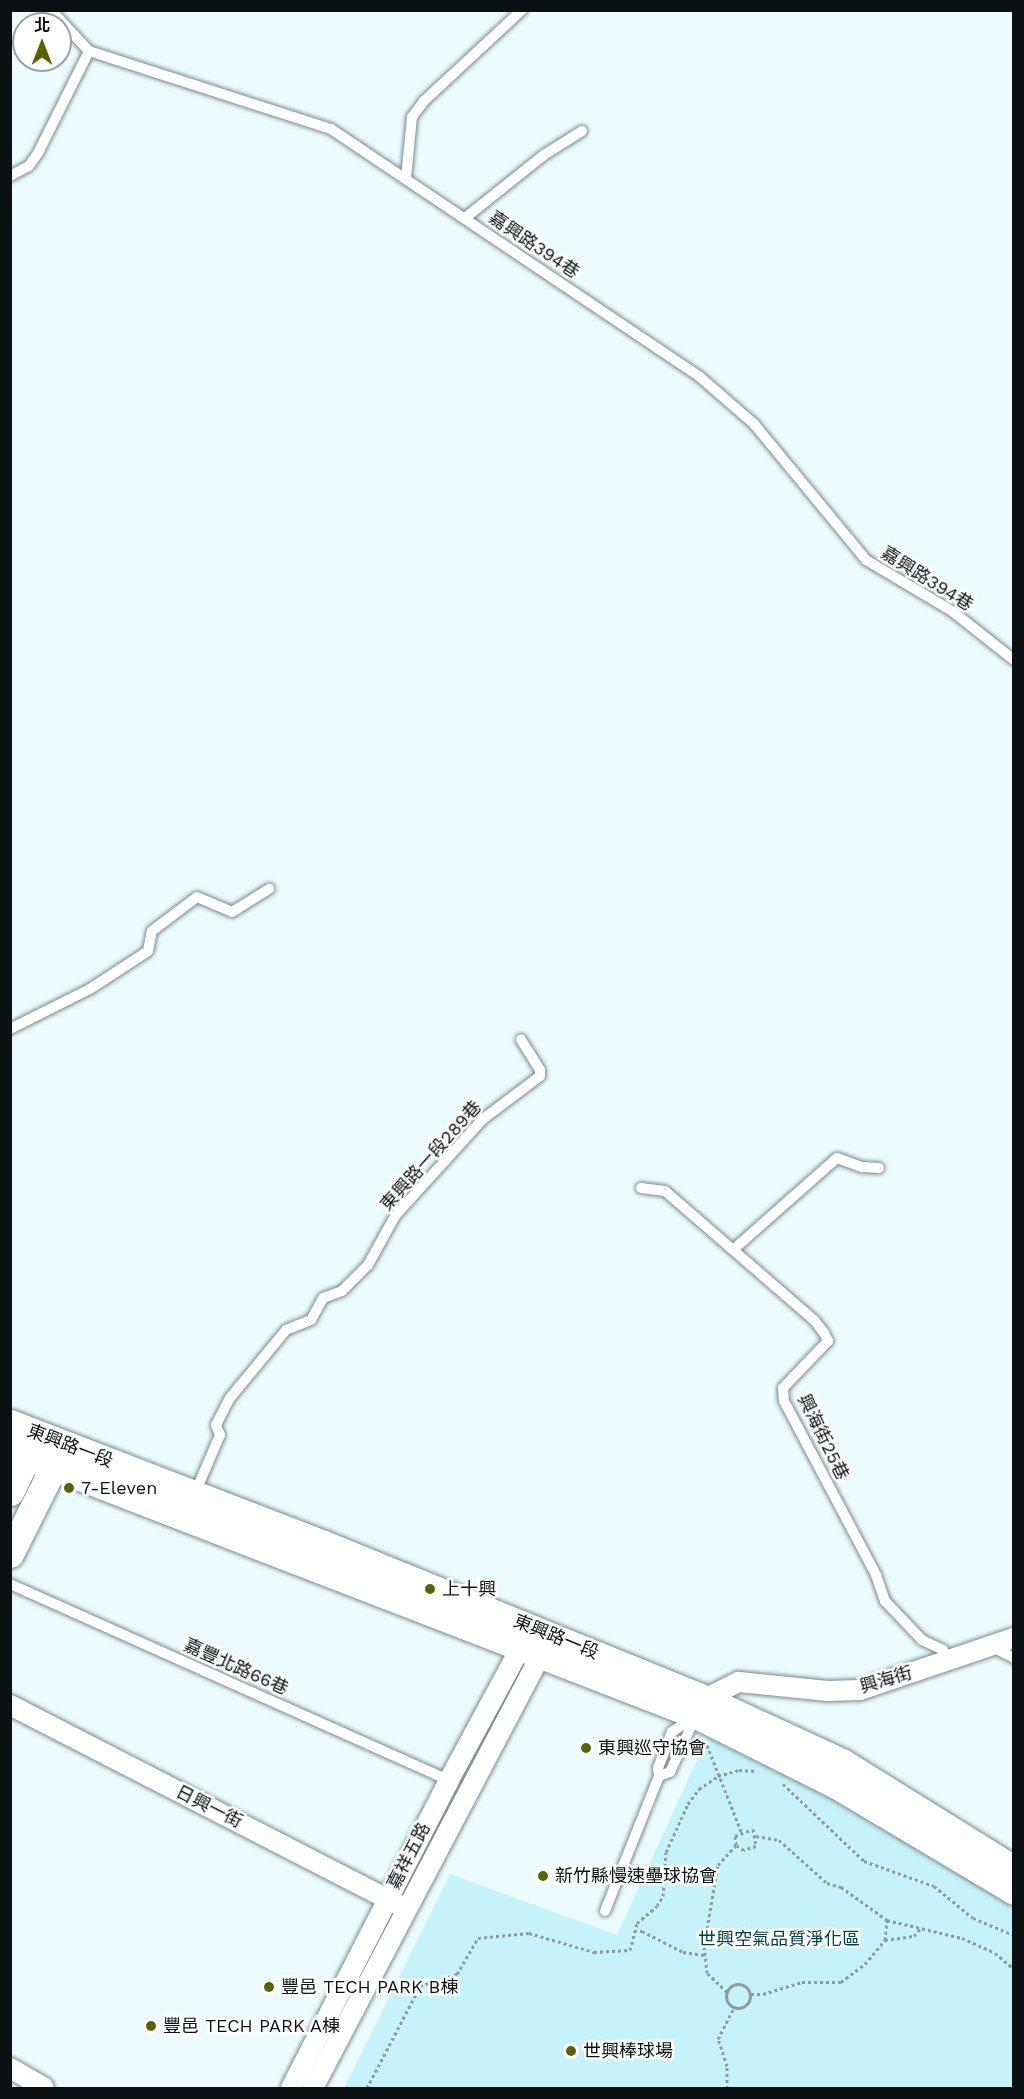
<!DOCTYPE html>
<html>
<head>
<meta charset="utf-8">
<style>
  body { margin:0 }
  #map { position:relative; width:1024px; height:2099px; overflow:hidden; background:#ecfcfe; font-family:"Work Sans","Noto Sans TC",sans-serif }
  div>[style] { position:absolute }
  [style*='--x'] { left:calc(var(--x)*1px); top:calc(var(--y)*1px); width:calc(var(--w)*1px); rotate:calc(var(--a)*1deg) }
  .green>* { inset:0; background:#c6f3fb }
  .path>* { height:3px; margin-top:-1.5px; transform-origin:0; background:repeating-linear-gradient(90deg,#8f9b9d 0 3px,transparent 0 6px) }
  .path>.ring { margin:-1.5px; padding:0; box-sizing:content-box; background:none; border:3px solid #8f9b9d; border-radius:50% }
  .roads { filter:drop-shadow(0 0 2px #798a8d) drop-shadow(0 0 2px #798a8d) }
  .lane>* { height:10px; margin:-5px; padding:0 5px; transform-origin:5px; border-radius:5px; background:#fff }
  .street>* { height:20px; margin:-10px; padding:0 10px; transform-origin:10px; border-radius:10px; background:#fff }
  .secondary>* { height:27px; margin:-13.5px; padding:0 13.5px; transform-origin:13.5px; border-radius:13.5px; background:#fff }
  .dots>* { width:16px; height:16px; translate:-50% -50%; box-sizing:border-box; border:3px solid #fff; border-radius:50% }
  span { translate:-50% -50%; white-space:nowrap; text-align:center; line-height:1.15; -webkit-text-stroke:5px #fff; paint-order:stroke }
  .street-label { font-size:18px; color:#0b1112 }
  .poi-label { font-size:18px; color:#0b1112 }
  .left { translate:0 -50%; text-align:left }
  .park-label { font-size:18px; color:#054048 }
  .frame { position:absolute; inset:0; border:12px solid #0b1112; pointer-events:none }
  .north { position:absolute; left:12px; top:12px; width:60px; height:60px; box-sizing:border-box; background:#fff; border:2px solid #9da0a0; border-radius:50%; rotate:0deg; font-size:16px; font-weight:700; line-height:24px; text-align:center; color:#0b1112 }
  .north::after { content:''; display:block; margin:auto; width:21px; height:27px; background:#5a6302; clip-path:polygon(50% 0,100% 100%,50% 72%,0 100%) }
</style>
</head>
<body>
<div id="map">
  <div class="green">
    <i style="clip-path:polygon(712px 1727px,1013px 1902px,1013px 2088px,344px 2088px,450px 1874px,617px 1935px)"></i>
  </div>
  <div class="path">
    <i style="--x:707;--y:1745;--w:96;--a:68.5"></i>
    <i style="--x:783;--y:1784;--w:112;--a:43.5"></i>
    <i style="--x:864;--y:1861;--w:74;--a:19.7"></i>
    <i style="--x:934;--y:1886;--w:50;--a:39.4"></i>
    <i style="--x:973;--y:1918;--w:44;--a:22.5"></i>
    <i style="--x:753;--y:1829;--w:17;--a:80"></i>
    <i style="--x:756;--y:1846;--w:13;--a:162"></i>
    <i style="--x:744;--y:1850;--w:9;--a:-148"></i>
    <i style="--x:736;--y:1845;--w:9;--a:-96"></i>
    <i style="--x:735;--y:1836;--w:19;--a:-21"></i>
    <i style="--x:756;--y:1836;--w:23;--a:10"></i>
    <i style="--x:779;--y:1840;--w:64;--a:41.9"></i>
    <i style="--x:827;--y:1883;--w:15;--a:16"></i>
    <i style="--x:841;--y:1887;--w:57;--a:35.7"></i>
    <i style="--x:887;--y:1920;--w:77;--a:13.5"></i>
    <i style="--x:962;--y:1938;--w:36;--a:24"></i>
    <i style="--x:995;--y:1953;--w:25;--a:40"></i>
    <i style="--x:634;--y:1931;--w:8;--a:0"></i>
    <i style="--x:642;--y:1931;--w:46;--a:27.1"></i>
    <i style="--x:683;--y:1952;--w:21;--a:8"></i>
    <i style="--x:885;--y:1940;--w:20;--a:-84"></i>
    <i class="ring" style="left:726px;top:1984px;width:21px;height:21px"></i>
    <i style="--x:727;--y:1992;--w:28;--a:-136"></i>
    <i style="--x:707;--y:1973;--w:27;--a:-96"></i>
    <i style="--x:704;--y:1946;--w:82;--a:-80.2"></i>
    <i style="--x:718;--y:1865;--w:27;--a:-48"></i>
    <i style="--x:751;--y:1994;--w:12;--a:0"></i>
    <i style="--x:763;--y:1994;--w:41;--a:-17.1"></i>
    <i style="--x:802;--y:1982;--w:39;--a:0"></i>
    <i style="--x:841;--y:1982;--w:30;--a:-37"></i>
    <i style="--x:865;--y:1964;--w:31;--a:-50"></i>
    <i style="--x:885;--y:1940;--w:29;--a:-8"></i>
    <i style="--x:914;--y:1936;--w:9;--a:-49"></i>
    <i style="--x:367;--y:2088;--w:115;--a:-62.5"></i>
    <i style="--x:420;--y:1986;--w:39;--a:-18"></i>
    <i style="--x:457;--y:1974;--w:42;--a:-59.7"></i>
    <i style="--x:478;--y:1938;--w:51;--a:-5.6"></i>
    <i style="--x:529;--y:1933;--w:68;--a:16.3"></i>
    <i style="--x:594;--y:1952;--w:36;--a:-3"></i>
    <i style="--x:630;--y:1950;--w:28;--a:-75"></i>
    <i style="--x:637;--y:1923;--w:26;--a:-40"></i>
    <i style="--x:657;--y:1906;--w:12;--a:-59"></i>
    <i style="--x:663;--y:1896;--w:44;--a:-86.1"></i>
    <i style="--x:666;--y:1852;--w:53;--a:-65.4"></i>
    <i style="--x:688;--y:1804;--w:19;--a:-54"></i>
    <i style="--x:699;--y:1789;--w:23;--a:-34"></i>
    <i style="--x:718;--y:1776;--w:22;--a:-16"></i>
    <i style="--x:739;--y:1770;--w:17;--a:3"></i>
    <i style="--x:727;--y:2088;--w:22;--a:-90"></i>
    <i style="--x:727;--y:2066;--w:28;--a:-108"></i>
    <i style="--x:718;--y:2039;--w:35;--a:-63"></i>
  </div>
  <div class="roads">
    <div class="lane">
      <i style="--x:51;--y:10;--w:56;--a:47.2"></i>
      <i style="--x:10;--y:176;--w:21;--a:-28"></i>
      <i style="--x:29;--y:166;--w:16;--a:-55"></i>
      <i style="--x:38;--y:153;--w:114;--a:-63.4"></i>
      <i style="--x:89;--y:51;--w:254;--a:17.9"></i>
      <i style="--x:331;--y:129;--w:445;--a:33.9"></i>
      <i style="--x:700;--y:377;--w:72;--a:41"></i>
      <i style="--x:754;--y:424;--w:176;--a:50.5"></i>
      <i style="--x:866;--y:560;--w:100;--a:30.7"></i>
      <i style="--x:952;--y:611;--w:79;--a:38.3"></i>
      <i style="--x:406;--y:178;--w:61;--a:-84.4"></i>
      <i style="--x:412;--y:117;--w:20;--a:-53"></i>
      <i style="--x:424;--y:101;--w:134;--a:-42.9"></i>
      <i style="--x:465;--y:218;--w:101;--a:-38.6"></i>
      <i style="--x:544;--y:155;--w:45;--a:-32.3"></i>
      <i style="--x:10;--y:1029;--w:89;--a:-26.6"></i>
      <i style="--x:90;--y:989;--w:69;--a:-33.2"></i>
      <i style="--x:148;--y:951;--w:20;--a:-79"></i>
      <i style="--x:152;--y:931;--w:56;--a:-37.1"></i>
      <i style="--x:197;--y:897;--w:38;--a:23"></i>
      <i style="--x:232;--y:912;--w:44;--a:-31.9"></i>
      <i style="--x:641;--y:1188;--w:24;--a:7"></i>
      <i style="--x:665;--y:1191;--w:197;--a:40.9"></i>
      <i style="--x:814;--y:1320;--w:16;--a:52"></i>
      <i style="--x:824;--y:1333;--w:9;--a:63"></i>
      <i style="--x:828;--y:1341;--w:65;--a:133.8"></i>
      <i style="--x:783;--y:1388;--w:13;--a:86"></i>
      <i style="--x:784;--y:1401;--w:197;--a:62.1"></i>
      <i style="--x:876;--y:1575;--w:28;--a:71"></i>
      <i style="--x:885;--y:1601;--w:54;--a:46.5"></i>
      <i style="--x:922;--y:1640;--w:23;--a:25"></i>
      <i style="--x:943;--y:1650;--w:13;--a:63"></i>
      <i style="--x:734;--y:1249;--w:137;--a:-41.5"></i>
      <i style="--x:837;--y:1158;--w:27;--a:20"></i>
      <i style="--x:862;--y:1167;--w:17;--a:3"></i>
      <i style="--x:195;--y:1493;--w:63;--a:-66.7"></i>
      <i style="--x:220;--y:1435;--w:11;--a:-112"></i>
      <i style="--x:216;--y:1425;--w:30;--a:-63"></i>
      <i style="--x:230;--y:1398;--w:88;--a:-50.5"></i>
      <i style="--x:286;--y:1330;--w:27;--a:-22"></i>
      <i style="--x:311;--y:1320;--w:25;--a:-61"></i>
      <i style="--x:323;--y:1298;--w:20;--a:-20"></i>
      <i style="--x:342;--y:1291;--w:37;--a:-45"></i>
      <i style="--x:368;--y:1265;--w:56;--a:-61.1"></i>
      <i style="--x:395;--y:1216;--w:131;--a:-47.8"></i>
      <i style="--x:483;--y:1119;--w:71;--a:-37"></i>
      <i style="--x:540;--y:1076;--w:6;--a:-90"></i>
      <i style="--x:540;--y:1070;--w:36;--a:-122"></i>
      <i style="--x:10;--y:1584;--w:481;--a:24.1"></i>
      <i style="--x:991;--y:1646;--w:26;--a:28"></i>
      <i style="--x:659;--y:1776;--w:12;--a:-20"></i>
      <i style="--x:670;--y:1772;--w:62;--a:-65.1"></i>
      <i style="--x:605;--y:1911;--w:145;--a:-68.2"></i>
      <i style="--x:659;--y:1776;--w:8;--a:-97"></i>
      <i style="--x:658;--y:1768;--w:39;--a:-69"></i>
      <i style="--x:672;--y:1732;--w:27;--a:-34"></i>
    </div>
    <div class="street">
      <i style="--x:10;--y:1705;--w:436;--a:27.2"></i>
      <i style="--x:701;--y:1708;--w:10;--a:-66"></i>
      <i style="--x:705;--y:1699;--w:38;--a:-27"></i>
      <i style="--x:739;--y:1682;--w:89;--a:5.8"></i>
      <i style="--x:828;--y:1691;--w:32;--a:-2"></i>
      <i style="--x:860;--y:1690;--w:163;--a:-18.7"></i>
      <i style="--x:10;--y:2068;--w:39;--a:30"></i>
      <i style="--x:291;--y:2088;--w:346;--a:-62.8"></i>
      <i style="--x:449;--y:1780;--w:164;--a:-61.6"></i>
      <i style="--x:313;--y:2088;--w:501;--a:-62.26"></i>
    </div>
    <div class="secondary">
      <i style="--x:10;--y:1423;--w:337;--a:21.1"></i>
      <i style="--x:324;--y:1544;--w:411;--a:22.1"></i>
      <i style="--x:705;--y:1699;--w:151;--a:24.7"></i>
      <i style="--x:842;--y:1762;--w:203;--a:31.9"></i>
      <i style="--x:10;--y:1450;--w:735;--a:21.12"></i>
      <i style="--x:696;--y:1715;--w:159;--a:26.6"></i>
      <i style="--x:838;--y:1786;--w:205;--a:30.8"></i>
      <i style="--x:10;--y:1492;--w:57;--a:-63.9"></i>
      <i style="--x:10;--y:1554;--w:116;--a:-63.4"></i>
    </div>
  </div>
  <div class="dots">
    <i style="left:69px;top:1488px;background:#5a6302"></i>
    <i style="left:430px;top:1589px;background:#5a6302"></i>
    <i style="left:586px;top:1748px;background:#5a6302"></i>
    <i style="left:543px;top:1876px;background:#5a6302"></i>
    <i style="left:269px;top:1987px;background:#5a6302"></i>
    <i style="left:151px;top:2026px;background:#5a6302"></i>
    <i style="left:571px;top:2051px;background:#5a6302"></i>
  </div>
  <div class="street-label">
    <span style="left:534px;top:245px;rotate:34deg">嘉興路394巷</span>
    <span style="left:927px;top:579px;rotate:32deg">嘉興路394巷</span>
    <span style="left:431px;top:1156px;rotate:-48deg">東興路一段289巷</span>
    <span style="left:823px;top:1437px;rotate:64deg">興海街25巷</span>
    <span style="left:70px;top:1446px;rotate:21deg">東興路一段</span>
    <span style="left:556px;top:1637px;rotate:22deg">東興路一段</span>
    <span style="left:236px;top:1667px;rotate:24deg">嘉豐北路66巷</span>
    <span style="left:886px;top:1680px;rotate:-16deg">興海街</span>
    <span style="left:209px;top:1807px;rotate:27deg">日興一街</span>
    <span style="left:409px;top:1856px;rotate:-63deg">嘉祥五路</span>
  </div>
  <div class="poi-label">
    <span class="left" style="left:81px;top:1488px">7-Eleven</span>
    <span class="left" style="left:442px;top:1589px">上十興</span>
    <span class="left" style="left:598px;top:1748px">東興巡守協會</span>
    <span class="left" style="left:555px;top:1876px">新竹縣慢速壘球協會</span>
    <span class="left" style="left:281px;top:1987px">豐邑 TECH PARK B棟</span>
    <span class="left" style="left:163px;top:2026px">豐邑 TECH PARK A棟</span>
    <span class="left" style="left:583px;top:2051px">世興棒球場</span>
  </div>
  <div class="park-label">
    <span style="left:779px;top:1939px">世興空氣品質淨化區</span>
  </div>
  <div class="frame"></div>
  <div class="north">北</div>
</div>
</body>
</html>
